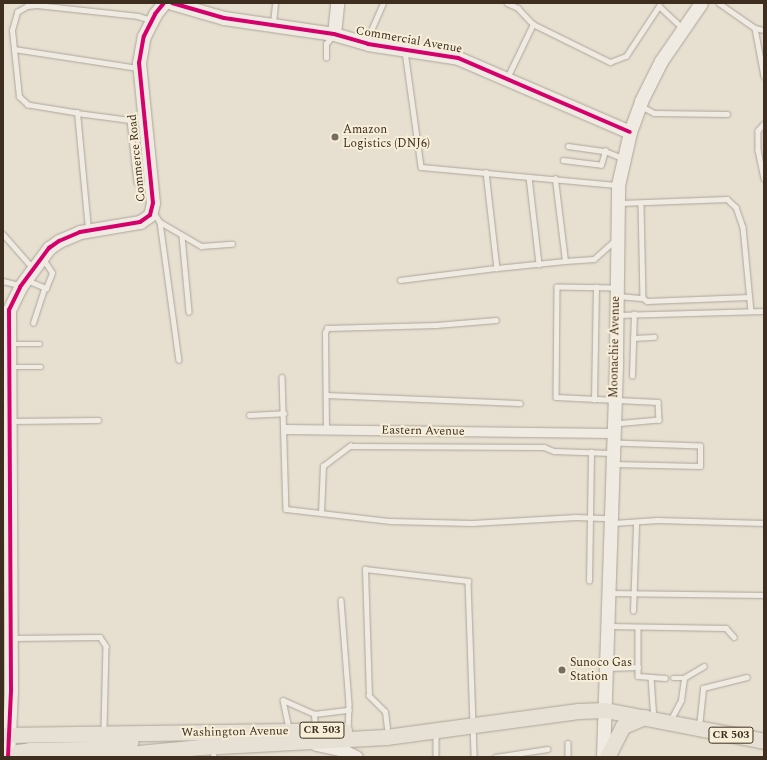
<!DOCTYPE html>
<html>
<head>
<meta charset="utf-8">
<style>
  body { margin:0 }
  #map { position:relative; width:767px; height:760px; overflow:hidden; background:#e7e0d1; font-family:Spectral,serif }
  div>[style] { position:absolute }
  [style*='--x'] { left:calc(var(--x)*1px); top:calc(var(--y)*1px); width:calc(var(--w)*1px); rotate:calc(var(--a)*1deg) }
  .roads { filter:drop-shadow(0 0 1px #ada599) drop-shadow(0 0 1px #ada599) }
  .lane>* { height:4.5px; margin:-2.25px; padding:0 2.25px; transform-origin:2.25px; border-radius:2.25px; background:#efebe3 }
  .street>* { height:9px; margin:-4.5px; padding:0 4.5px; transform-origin:4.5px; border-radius:4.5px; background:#efebe3 }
  .secondary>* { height:13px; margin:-6.5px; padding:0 6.5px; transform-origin:6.5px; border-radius:6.5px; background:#efebe3 }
  .primary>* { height:15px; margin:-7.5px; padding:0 7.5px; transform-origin:7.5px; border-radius:7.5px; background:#e6e1d4 }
  .cycleway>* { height:4px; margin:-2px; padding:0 2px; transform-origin:2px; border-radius:2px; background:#d6006c }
  .dots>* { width:11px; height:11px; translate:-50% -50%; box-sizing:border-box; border:2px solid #f7eed8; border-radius:50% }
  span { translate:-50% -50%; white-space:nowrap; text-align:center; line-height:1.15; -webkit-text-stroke:4px #f7eed8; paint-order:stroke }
  .shield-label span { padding:1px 3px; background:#f7eed8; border:1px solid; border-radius:3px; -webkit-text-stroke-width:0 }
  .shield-label { font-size:11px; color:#3d2e20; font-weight:700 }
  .street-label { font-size:12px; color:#3d2e20 }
  .poi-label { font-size:12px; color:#3d2e20 }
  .left { translate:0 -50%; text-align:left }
  .frame { position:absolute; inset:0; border:4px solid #3d2e20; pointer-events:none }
</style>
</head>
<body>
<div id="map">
  <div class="roads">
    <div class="lane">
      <i style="--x:507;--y:3;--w:12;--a:24"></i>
      <i style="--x:518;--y:8;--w:22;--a:47"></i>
      <i style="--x:719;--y:3;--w:44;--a:34.8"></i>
      <i style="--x:755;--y:28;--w:49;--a:79.4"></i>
      <i style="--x:273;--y:23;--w:20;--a:-84"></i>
      <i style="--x:755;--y:28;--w:9;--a:13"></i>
      <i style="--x:366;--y:42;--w:43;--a:-66.4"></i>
      <i style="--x:14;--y:49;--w:125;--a:8.7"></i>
      <i style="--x:405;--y:51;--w:117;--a:82.1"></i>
      <i style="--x:421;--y:167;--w:196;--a:5.3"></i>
      <i style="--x:326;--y:58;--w:14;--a:-90"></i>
      <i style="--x:326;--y:44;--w:11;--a:-52"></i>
      <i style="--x:507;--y:78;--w:60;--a:-64.3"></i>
      <i style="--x:533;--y:24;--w:86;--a:26.3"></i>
      <i style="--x:610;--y:62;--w:17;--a:-21"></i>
      <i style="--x:626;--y:56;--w:60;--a:-56.6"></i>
      <i style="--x:659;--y:6;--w:33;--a:43"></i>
      <i style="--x:641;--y:106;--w:15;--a:28"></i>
      <i style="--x:654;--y:113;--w:73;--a:0.8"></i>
      <i style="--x:77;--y:113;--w:53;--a:7.5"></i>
      <i style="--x:130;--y:120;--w:12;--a:-14"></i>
      <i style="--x:130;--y:120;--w:62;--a:83.6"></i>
      <i style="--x:137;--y:182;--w:8;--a:40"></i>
      <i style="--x:143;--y:187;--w:8;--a:0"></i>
      <i style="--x:764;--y:124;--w:9;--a:131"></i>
      <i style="--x:758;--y:131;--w:19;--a:90"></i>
      <i style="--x:758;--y:150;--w:29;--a:78"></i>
      <i style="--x:568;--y:146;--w:37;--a:8"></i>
      <i style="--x:605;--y:151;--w:18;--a:22"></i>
      <i style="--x:563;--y:160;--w:38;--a:7"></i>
      <i style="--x:601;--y:165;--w:15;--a:-74"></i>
      <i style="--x:486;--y:172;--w:97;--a:83.5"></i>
      <i style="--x:497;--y:268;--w:68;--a:-5.9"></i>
      <i style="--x:565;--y:261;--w:83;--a:-97"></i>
      <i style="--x:529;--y:177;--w:88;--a:83.4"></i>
      <i style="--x:620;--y:203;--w:107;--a:-2.1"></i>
      <i style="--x:727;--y:199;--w:12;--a:42"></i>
      <i style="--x:736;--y:207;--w:21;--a:71"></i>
      <i style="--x:743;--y:227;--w:84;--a:84.6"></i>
      <i style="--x:641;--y:204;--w:94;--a:88.8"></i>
      <i style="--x:153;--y:211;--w:13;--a:58"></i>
      <i style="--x:160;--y:222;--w:139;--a:82.2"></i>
      <i style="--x:160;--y:222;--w:48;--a:30.3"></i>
      <i style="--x:201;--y:246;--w:31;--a:-4"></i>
      <i style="--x:88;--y:229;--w:117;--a:-95.4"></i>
      <i style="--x:77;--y:113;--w:50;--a:-170.7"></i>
      <i style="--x:28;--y:105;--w:12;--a:-138"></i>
      <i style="--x:19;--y:97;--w:67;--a:-96"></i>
      <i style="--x:12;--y:30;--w:19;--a:-74"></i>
      <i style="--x:17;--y:12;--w:12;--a:-31"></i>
      <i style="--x:27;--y:6;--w:10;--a:-6"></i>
      <i style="--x:37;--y:5;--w:102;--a:6.2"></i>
      <i style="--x:138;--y:16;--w:14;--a:17"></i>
      <i style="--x:3;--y:234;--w:45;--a:48.6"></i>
      <i style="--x:182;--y:236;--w:76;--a:84.7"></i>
      <i style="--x:565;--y:261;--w:29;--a:-4"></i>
      <i style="--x:594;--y:259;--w:27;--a:-42"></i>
      <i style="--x:27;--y:280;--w:21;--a:23"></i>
      <i style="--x:46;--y:288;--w:16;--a:-68"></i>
      <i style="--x:52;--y:273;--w:17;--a:-123"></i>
      <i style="--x:400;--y:280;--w:98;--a:-7.1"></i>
      <i style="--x:3;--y:281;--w:16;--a:14"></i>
      <i style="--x:615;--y:288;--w:58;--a:-179"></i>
      <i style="--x:557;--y:287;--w:110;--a:90.5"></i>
      <i style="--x:556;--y:397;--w:102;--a:2.8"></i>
      <i style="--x:658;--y:402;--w:18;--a:87"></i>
      <i style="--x:659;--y:420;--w:44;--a:174.8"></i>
      <i style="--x:618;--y:296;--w:25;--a:5"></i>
      <i style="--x:643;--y:298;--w:5;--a:37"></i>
      <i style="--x:647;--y:301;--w:102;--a:-2.2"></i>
      <i style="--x:617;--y:315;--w:147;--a:-1.6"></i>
      <i style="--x:33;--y:323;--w:36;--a:-72"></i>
      <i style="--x:633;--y:338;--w:21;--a:-3"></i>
      <i style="--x:11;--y:344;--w:29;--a:0"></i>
      <i style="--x:11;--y:367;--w:30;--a:0"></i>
      <i style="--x:632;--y:376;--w:62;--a:-88.2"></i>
      <i style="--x:282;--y:377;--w:132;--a:88.3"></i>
      <i style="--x:286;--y:509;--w:105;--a:6.6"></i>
      <i style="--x:390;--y:521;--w:82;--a:1.4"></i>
      <i style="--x:472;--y:523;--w:104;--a:-3.3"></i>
      <i style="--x:576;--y:517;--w:33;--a:2"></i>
      <i style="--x:326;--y:395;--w:194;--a:2.4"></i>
      <i style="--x:594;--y:400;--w:113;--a:-89"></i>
      <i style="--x:249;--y:415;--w:35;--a:-3"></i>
      <i style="--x:10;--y:421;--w:88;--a:-0.7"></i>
      <i style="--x:326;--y:430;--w:97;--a:-90.6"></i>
      <i style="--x:325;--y:333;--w:5;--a:-68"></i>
      <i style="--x:327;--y:328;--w:109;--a:-1.6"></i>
      <i style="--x:436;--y:325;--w:60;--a:-4.8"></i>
      <i style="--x:613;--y:464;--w:87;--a:1.3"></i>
      <i style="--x:700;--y:466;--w:20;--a:-90"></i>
      <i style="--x:700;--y:446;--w:85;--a:-178"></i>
      <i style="--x:321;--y:513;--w:47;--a:-87.6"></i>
      <i style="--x:323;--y:466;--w:34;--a:-37"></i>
      <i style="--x:350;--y:446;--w:194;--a:0.3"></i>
      <i style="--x:544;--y:447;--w:11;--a:22"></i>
      <i style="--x:554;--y:451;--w:57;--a:2"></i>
      <i style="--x:613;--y:523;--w:44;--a:-3.9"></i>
      <i style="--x:657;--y:520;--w:107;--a:1.6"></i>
      <i style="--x:589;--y:581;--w:129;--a:-89.1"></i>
      <i style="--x:610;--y:593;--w:154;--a:0.7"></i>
      <i style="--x:341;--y:600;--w:104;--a:85.6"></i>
      <i style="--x:349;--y:704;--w:26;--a:92"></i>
      <i style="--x:633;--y:611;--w:88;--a:-88"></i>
      <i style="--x:609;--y:626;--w:117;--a:1"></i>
      <i style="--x:726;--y:628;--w:12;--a:48"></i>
      <i style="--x:638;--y:627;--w:40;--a:90"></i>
      <i style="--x:12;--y:638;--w:88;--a:-0.7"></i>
      <i style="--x:100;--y:637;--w:11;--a:56"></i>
      <i style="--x:106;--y:646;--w:84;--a:91.4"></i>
      <i style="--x:608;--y:668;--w:30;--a:-2"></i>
      <i style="--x:638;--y:667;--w:9;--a:90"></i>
      <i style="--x:638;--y:676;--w:13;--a:4"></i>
      <i style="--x:651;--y:677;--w:39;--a:86"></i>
      <i style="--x:651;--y:677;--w:14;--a:4"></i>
      <i style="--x:673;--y:678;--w:11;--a:0"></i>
      <i style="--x:684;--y:678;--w:23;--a:-31"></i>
      <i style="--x:283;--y:700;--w:34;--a:24"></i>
      <i style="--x:283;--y:700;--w:29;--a:78"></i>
      <i style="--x:670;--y:721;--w:24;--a:-62"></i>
      <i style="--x:681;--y:700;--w:22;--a:-82"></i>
      <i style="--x:699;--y:727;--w:39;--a:-84"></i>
      <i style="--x:703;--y:688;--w:45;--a:-14"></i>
      <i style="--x:387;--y:728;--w:16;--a:-97"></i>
      <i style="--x:385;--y:712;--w:23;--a:-135"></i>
      <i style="--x:369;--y:696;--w:127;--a:-91.8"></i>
      <i style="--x:365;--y:569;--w:104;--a:6.6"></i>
      <i style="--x:468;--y:581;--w:176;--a:88"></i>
      <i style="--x:315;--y:729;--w:15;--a:-94"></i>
      <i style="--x:314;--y:714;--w:35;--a:-7"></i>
      <i style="--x:436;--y:732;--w:25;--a:90"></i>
      <i style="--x:568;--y:743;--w:14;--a:90"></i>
      <i style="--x:213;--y:757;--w:8;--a:-83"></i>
      <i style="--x:495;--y:757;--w:53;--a:-8.7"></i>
    </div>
    <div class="street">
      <i style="--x:285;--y:429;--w:328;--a:0.7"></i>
    </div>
    <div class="secondary">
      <i style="--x:172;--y:3;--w:54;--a:16.1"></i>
      <i style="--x:224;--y:18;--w:111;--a:8.3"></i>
      <i style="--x:334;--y:34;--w:35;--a:16"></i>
      <i style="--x:368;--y:44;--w:91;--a:8.8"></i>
      <i style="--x:458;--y:58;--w:187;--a:23.3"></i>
      <i style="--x:334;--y:34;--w:31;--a:-84"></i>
      <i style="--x:316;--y:744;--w:25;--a:12"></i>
      <i style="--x:340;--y:749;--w:18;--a:27"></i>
      <i style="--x:8;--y:757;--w:67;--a:-87.4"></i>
      <i style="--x:11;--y:690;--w:380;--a:-90.3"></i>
      <i style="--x:9;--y:310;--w:25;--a:-64"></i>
      <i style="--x:20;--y:287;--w:49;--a:-53.4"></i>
      <i style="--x:49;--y:248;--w:12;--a:-35"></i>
      <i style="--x:59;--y:241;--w:23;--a:-23"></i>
      <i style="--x:80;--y:232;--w:61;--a:-9.5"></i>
      <i style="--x:140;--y:222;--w:12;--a:-35"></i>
      <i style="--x:150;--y:215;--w:12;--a:-76"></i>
      <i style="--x:153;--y:203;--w:141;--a:-95.7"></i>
      <i style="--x:139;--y:63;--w:27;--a:-80"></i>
      <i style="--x:144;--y:36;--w:25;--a:-63"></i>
      <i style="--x:155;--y:14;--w:14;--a:-51"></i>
      <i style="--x:603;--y:757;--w:399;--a:-88.1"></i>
      <i style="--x:616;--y:358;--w:173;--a:-89.3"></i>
      <i style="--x:618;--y:185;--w:54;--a:-77.2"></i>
      <i style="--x:630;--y:132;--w:33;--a:-70"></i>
      <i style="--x:641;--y:101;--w:45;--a:-63.4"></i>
      <i style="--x:661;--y:61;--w:70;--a:-55.4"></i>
    </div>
    <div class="primary">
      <i style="--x:3;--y:735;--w:341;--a:-0.8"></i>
      <i style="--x:12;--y:757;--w:8;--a:-40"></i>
      <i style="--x:18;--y:752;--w:12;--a:-9"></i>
      <i style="--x:30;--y:750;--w:52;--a:-1.1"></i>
      <i style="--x:82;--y:749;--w:49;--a:-8.1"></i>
      <i style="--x:97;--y:757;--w:104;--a:-5.5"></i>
      <i style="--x:201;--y:747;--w:185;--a:-3.1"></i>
      <i style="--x:386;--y:737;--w:194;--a:-7.7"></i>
      <i style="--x:578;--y:711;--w:27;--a:-2"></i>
      <i style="--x:605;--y:710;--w:162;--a:11"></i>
      <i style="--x:607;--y:757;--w:35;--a:-63"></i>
      <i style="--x:623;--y:726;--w:23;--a:-23"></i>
    </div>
  </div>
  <div class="cycleway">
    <i style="--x:172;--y:3;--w:54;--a:16.1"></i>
    <i style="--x:224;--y:18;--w:111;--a:8.3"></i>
    <i style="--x:334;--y:34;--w:35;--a:16"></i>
    <i style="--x:368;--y:44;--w:91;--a:8.8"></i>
    <i style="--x:458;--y:58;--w:187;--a:23.3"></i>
    <i style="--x:8;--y:757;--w:67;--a:-87.4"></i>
    <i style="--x:11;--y:690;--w:380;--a:-90.3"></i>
    <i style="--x:9;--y:310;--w:25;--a:-64"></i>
    <i style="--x:20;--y:287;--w:49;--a:-53.4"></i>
    <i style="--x:49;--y:248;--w:12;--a:-35"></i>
    <i style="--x:59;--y:241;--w:23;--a:-23"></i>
    <i style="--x:80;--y:232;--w:61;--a:-9.5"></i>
    <i style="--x:140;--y:222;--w:12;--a:-35"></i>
    <i style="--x:150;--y:215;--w:12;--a:-76"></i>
    <i style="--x:153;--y:203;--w:141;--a:-95.7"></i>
    <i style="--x:139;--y:63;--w:27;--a:-80"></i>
    <i style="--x:144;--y:36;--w:25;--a:-63"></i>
    <i style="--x:155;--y:14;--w:14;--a:-51"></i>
  </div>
  <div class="dots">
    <i style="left:335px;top:137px;background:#786c5e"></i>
    <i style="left:562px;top:670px;background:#786c5e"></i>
  </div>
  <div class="shield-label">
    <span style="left:322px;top:730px">CR 503</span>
    <span style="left:731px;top:735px">CR 503</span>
  </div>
  <div class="street-label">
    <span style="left:409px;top:40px;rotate:10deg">Commercial Avenue</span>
    <span style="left:137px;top:158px;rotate:-96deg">Commerce Road</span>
    <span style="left:615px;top:347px;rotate:-89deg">Moonachie Avenue</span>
    <span style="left:423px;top:431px;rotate:1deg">Eastern Avenue</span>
    <span style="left:235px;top:732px;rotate:-1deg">Washington Avenue</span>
  </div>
  <div class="poi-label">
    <span class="left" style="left:343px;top:137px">Amazon<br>Logistics (DNJ6)</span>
    <span class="left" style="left:570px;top:670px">Sunoco Gas<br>Station</span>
  </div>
  <div class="frame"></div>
</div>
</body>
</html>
